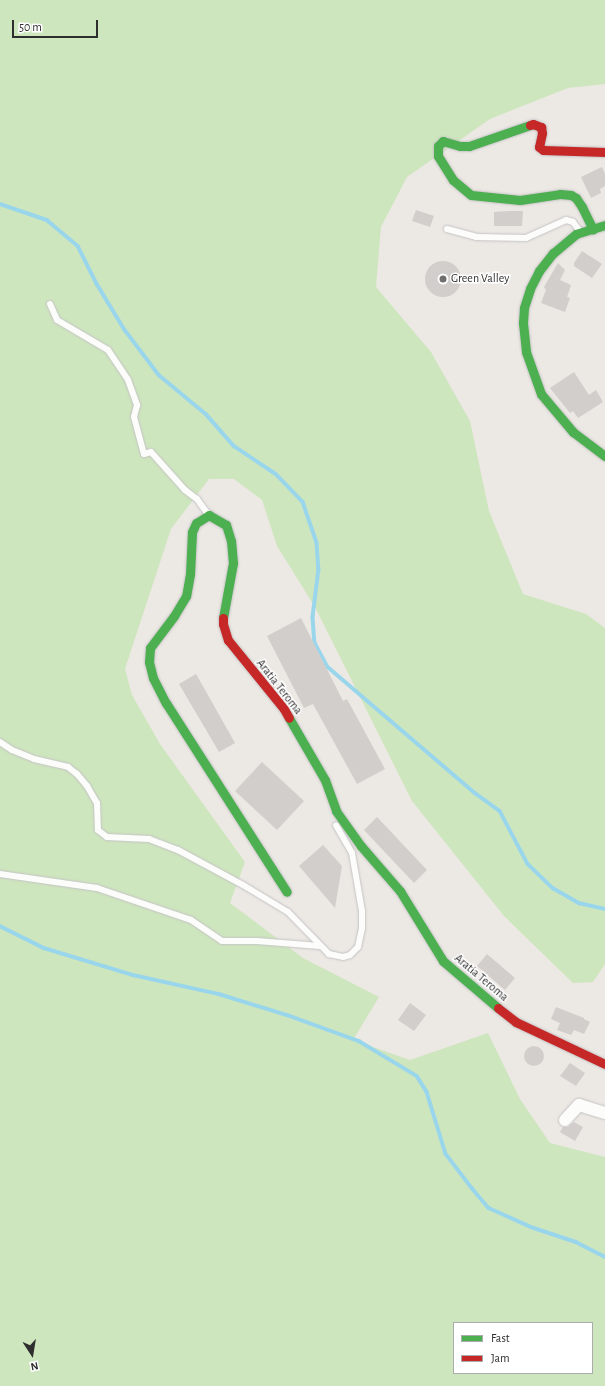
<!DOCTYPE html>
<html>
<head>
<meta charset="utf-8">
<style>
  body { margin:0 }
  #map { position:relative; width:605px; height:1386px; overflow:hidden; background:#ece8e4; font-family:"Alegreya Sans",sans-serif }
  div>[style] { position:absolute }
  [style*='--x'] { left:calc(var(--x)*1px); top:calc(var(--y)*1px); width:calc(var(--w)*1px); rotate:calc(var(--a)*1deg) }
  .green>* { inset:0; background:#cee6be }
  .stream>* { height:3.5px; margin:-1.75px; padding:0 1.75px; transform-origin:1.75px; border-radius:1.75px; background:#99d6ec }
  .building>* { inset:0; background:#d1cecb }
  .round { border-radius:50% }
  .roads { filter:drop-shadow(0 0 1px #c5c4c5) drop-shadow(0 0 1px #c5c4c5) }
  .lane>* { height:6px; margin:-3px; padding:0 3px; transform-origin:3px; border-radius:3px; background:#fcfcfb }
  .street>* { height:12px; margin:-6px; padding:0 6px; transform-origin:6px; border-radius:6px; background:#fcfcfb }
  .fast>* { height:9px; margin:-4.5px; padding:0 4.5px; transform-origin:4.5px; border-radius:4.5px; background:#4caf50 }
  .jam>* { height:9px; margin:-4.5px; padding:0 4.5px; transform-origin:4.5px; border-radius:4.5px; background:#c62828 }
  .dots>* { width:11px; height:11px; translate:-50% -50%; box-sizing:border-box; border:2px solid #fff; border-radius:50% }
  span { translate:-50% -50%; white-space:nowrap; text-align:center; line-height:1.15; -webkit-text-stroke:3px #fff; paint-order:stroke }
  .poi-label { font-size:12px; color:#2e2e2e }
  .left { translate:0 -50%; text-align:left }
  .street-label { font-size:12px; color:#2e2e2e }
  .legend { position:absolute; left:453px; top:1322px; width:140px; height:52px; box-sizing:border-box; background:#fff; border:1px solid #ababab; margin:0; padding:5px 7px; list-style:none; font-size:12px; color:#2e2e2e }
  .legend li { display:flex; align-items:center; gap:8px; height:20px }
  .legend b { width:20px; border:1px solid #ababab }
  .north { position:absolute; left:12px; top:1334px; width:40px; height:40px; -webkit-text-stroke:3px #fff; paint-order:stroke; rotate:168deg; font-size:11px; font-weight:700; line-height:16px; text-align:center; color:#2e2e2e }
  .north::after { content:''; display:block; margin:auto; width:14px; height:18px; background:#2e2e2e; clip-path:polygon(50% 0,100% 100%,50% 72%,0 100%) }
  .scale { position:absolute; left:12px; top:20px; width:86px; height:18px; box-sizing:border-box; border:2px solid #2e2e2e; border-top:0; padding-left:5px; font-size:12px; line-height:14px; white-space:nowrap; color:#2e2e2e; -webkit-text-stroke:3px #fff; paint-order:stroke }
</style>
</head>
<body>
<div id="map">
  <div class="green">
    <i style="clip-path:polygon(evenodd,0 0,605px 0,605px 84px,568px 88px,490px 119px,407px 177px,381px 227px,376px 287px,431px 352px,470px 421px,489px 511px,523px 594px,586px 614px,605px 628px,605px 964px,593px 982px,573px 983px,504px 916px,412px 801px,315px 607px,277px 546px,262px 500px,234px 479px,209px 479px,171px 529px,125px 669px,132px 695px,160px 744px,245px 862px,230px 903px,303px 958px,379px 997px,353px 1040px,410px 1060px,488px 1033px,520px 1099px,550px 1143px,605px 1157px,605px 1386px,0 1386px,0 0,454px 1323px,592px 1323px,592px 1373px,454px 1373px,454px 1323px)"></i>
  </div>
  <div class="stream">
    <i style="--x:0;--y:204;--w:50;--a:18.8"></i>
    <i style="--x:47;--y:220;--w:40;--a:40"></i>
    <i style="--x:78;--y:246;--w:42;--a:63.4"></i>
    <i style="--x:97;--y:284;--w:54;--a:58.7"></i>
    <i style="--x:125;--y:330;--w:56;--a:52.9"></i>
    <i style="--x:159;--y:375;--w:61;--a:39.7"></i>
    <i style="--x:206;--y:414;--w:43;--a:48.8"></i>
    <i style="--x:234;--y:446;--w:50;--a:33.7"></i>
    <i style="--x:276;--y:474;--w:39;--a:46"></i>
    <i style="--x:303;--y:502;--w:43;--a:71.1"></i>
    <i style="--x:317;--y:543;--w:26;--a:86"></i>
    <i style="--x:319;--y:569;--w:48;--a:97.1"></i>
    <i style="--x:313;--y:617;--w:26;--a:86"></i>
    <i style="--x:315;--y:643;--w:27;--a:62"></i>
    <i style="--x:328;--y:667;--w:194;--a:40.6"></i>
    <i style="--x:475;--y:793;--w:31;--a:36"></i>
    <i style="--x:500;--y:811;--w:60;--a:62.2"></i>
    <i style="--x:528;--y:864;--w:35;--a:44"></i>
    <i style="--x:553;--y:888;--w:30;--a:30"></i>
    <i style="--x:579;--y:903;--w:27;--a:13"></i>
    <i style="--x:0;--y:926;--w:49;--a:26.6"></i>
    <i style="--x:44;--y:948;--w:93;--a:16.9"></i>
    <i style="--x:133;--y:975;--w:88;--a:12.5"></i>
    <i style="--x:219;--y:994;--w:71;--a:17.2"></i>
    <i style="--x:287;--y:1015;--w:77;--a:19.9"></i>
    <i style="--x:359;--y:1041;--w:68;--a:31.1"></i>
    <i style="--x:417;--y:1076;--w:19;--a:58"></i>
    <i style="--x:427;--y:1092;--w:65;--a:73"></i>
    <i style="--x:446;--y:1154;--w:43;--a:52.6"></i>
    <i style="--x:472;--y:1188;--w:26;--a:50"></i>
    <i style="--x:489;--y:1208;--w:46;--a:24.3"></i>
    <i style="--x:531;--y:1227;--w:47;--a:18.4"></i>
    <i style="--x:576;--y:1242;--w:33;--a:27"></i>
  </div>
  <div class="building">
    <i style="clip-path:polygon(602px 167px,605px 174px,605px 186px,600px 189px,601px 193px,591px 198px,581px 177px)"></i>
    <i style="clip-path:polygon(416px 210px,434px 216px,430px 227px,412px 221px)"></i>
    <i style="clip-path:polygon(509px 211px,523px 211px,522px 226px,494px 226px,494px 212px)"></i>
    <i style="clip-path:polygon(582px 251px,602px 264px,592px 278px,574px 266px,574px 263px)"></i>
    <i class="round" style="left:425px;top:261px;width:36px;height:36px"></i>
    <i style="clip-path:polygon(558px 263px,565px 270px,560px 280px,571px 285px,567px 297px,570px 298px,565px 312px,541px 303px,546px 290px,544px 287px)"></i>
    <i style="clip-path:polygon(574px 372px,589px 395px,596px 390px,603px 402px,578px 418px,573px 411px,570px 413px,550px 388px)"></i>
    <i style="clip-path:polygon(301px 618px,343px 701px,347px 699px,385px 769px,357px 784px,313px 704px,304px 708px,267px 636px)"></i>
    <i style="clip-path:polygon(196px 674px,235px 743px,219px 752px,179px 684px)"></i>
    <i style="clip-path:polygon(262px 762px,304px 801px,277px 830px,235px 791px)"></i>
    <i style="clip-path:polygon(377px 817px,427px 870px,414px 883px,364px 830px)"></i>
    <i style="clip-path:polygon(323px 845px,342px 866px,335px 908px,299px 866px)"></i>
    <i style="clip-path:polygon(487px 954px,515px 978px,505px 990px,477px 966px)"></i>
    <i style="clip-path:polygon(410px 1003px,426px 1015px,414px 1031px,398px 1020px)"></i>
    <i style="clip-path:polygon(556px 1007px,584px 1018px,584px 1019px,590px 1022px,584px 1034px,574px 1030px,571px 1035px,557px 1030px,560px 1023px,551px 1019px)"></i>
    <i class="round" style="left:524px;top:1046px;width:20px;height:20px"></i>
    <i style="clip-path:polygon(570px 1063px,585px 1073px,576px 1086px,560px 1076px)"></i>
    <i style="clip-path:polygon(574px 1122px,583px 1127px,575px 1141px,560px 1132px,563px 1127px,568px 1127px)"></i>
  </div>
  <div class="roads">
    <div class="lane">
      <i style="--x:447;--y:229;--w:30;--a:15"></i>
      <i style="--x:476;--y:237;--w:50;--a:1.1"></i>
      <i style="--x:526;--y:238;--w:44;--a:-24.2"></i>
      <i style="--x:566;--y:220;--w:7;--a:16"></i>
      <i style="--x:573;--y:222;--w:10;--a:53"></i>
      <i style="--x:50;--y:304;--w:17;--a:66"></i>
      <i style="--x:57;--y:320;--w:59;--a:30.5"></i>
      <i style="--x:108;--y:350;--w:36;--a:56"></i>
      <i style="--x:128;--y:380;--w:27;--a:70"></i>
      <i style="--x:137;--y:405;--w:12;--a:104"></i>
      <i style="--x:134;--y:417;--w:38;--a:75"></i>
      <i style="--x:144;--y:454;--w:7;--a:-16"></i>
      <i style="--x:151;--y:452;--w:51;--a:48.2"></i>
      <i style="--x:185;--y:490;--w:15;--a:37"></i>
      <i style="--x:197;--y:499;--w:19;--a:54"></i>
      <i style="--x:0;--y:742;--w:14;--a:34"></i>
      <i style="--x:12;--y:750;--w:24;--a:22"></i>
      <i style="--x:34;--y:759;--w:35;--a:13"></i>
      <i style="--x:68;--y:767;--w:11;--a:38"></i>
      <i style="--x:77;--y:774;--w:16;--a:50"></i>
      <i style="--x:87;--y:786;--w:20;--a:60"></i>
      <i style="--x:97;--y:803;--w:27;--a:88"></i>
      <i style="--x:98;--y:830;--w:11;--a:38"></i>
      <i style="--x:107;--y:837;--w:42;--a:2.7"></i>
      <i style="--x:149;--y:839;--w:31;--a:21"></i>
      <i style="--x:178;--y:850;--w:74;--a:28.3"></i>
      <i style="--x:243;--y:885;--w:52;--a:31"></i>
      <i style="--x:288;--y:912;--w:59;--a:45.7"></i>
      <i style="--x:329;--y:954;--w:14;--a:12"></i>
      <i style="--x:343;--y:957;--w:7;--a:-16"></i>
      <i style="--x:350;--y:955;--w:11;--a:-45"></i>
      <i style="--x:358;--y:947;--w:19;--a:-78"></i>
      <i style="--x:362;--y:928;--w:17;--a:-90"></i>
      <i style="--x:362;--y:911;--w:59;--a:-99.8"></i>
      <i style="--x:352;--y:853;--w:32;--a:-120"></i>
      <i style="--x:0;--y:874;--w:98;--a:8.2"></i>
      <i style="--x:97;--y:888;--w:99;--a:18.8"></i>
      <i style="--x:191;--y:920;--w:37;--a:34"></i>
      <i style="--x:222;--y:941;--w:35;--a:0"></i>
      <i style="--x:257;--y:941;--w:63;--a:4.5"></i>
    </div>
    <div class="street">
      <i style="--x:565;--y:1120;--w:21;--a:-47"></i>
      <i style="--x:579;--y:1105;--w:27;--a:17"></i>
    </div>
    <div class="fast">
      <i style="--x:530;--y:125;--w:65;--a:161"></i>
      <i style="--x:469;--y:146;--w:9;--a:180"></i>
      <i style="--x:460;--y:146;--w:18;--a:-164"></i>
      <i style="--x:443;--y:141;--w:7;--a:135"></i>
      <i style="--x:438;--y:146;--w:10;--a:90"></i>
      <i style="--x:438;--y:156;--w:28;--a:58"></i>
      <i style="--x:453;--y:180;--w:23;--a:40"></i>
      <i style="--x:471;--y:195;--w:49;--a:5.8"></i>
      <i style="--x:520;--y:200;--w:40;--a:-8.5"></i>
      <i style="--x:560;--y:194;--w:11;--a:5"></i>
      <i style="--x:571;--y:195;--w:6;--a:31"></i>
      <i style="--x:576;--y:198;--w:11;--a:56"></i>
      <i style="--x:582;--y:207;--w:25;--a:64"></i>
      <i style="--x:605;--y:225;--w:30;--a:163"></i>
      <i style="--x:576;--y:234;--w:30;--a:140"></i>
      <i style="--x:553;--y:253;--w:23;--a:128"></i>
      <i style="--x:539;--y:271;--w:20;--a:117"></i>
      <i style="--x:530;--y:289;--w:20;--a:108"></i>
      <i style="--x:524;--y:308;--w:15;--a:94"></i>
      <i style="--x:523;--y:323;--w:29;--a:84"></i>
      <i style="--x:526;--y:352;--w:45;--a:70.3"></i>
      <i style="--x:541;--y:394;--w:50;--a:49.9"></i>
      <i style="--x:573;--y:432;--w:40;--a:37"></i>
      <i style="--x:223;--y:618;--w:56;--a:-79.7"></i>
      <i style="--x:233;--y:563;--w:22;--a:-95"></i>
      <i style="--x:231;--y:541;--w:17;--a:-107"></i>
      <i style="--x:226;--y:525;--w:20;--a:-150"></i>
      <i style="--x:209;--y:515;--w:15;--a:148"></i>
      <i style="--x:196;--y:523;--w:10;--a:114"></i>
      <i style="--x:192;--y:532;--w:42;--a:92.7"></i>
      <i style="--x:190;--y:574;--w:22;--a:100"></i>
      <i style="--x:186;--y:596;--w:23;--a:121"></i>
      <i style="--x:174;--y:616;--w:40;--a:127"></i>
      <i style="--x:150;--y:648;--w:14;--a:94"></i>
      <i style="--x:149;--y:662;--w:16;--a:76"></i>
      <i style="--x:153;--y:678;--w:28;--a:63"></i>
      <i style="--x:166;--y:703;--w:224;--a:57.4"></i>
      <i style="--x:289;--y:718;--w:72;--a:59.9"></i>
      <i style="--x:325;--y:780;--w:33;--a:70"></i>
      <i style="--x:336;--y:811;--w:43;--a:54.5"></i>
      <i style="--x:361;--y:846;--w:60;--a:49.1"></i>
      <i style="--x:400;--y:891;--w:82;--a:58.4"></i>
      <i style="--x:443;--y:961;--w:72;--a:40.5"></i>
    </div>
    <div class="jam">
      <i style="--x:530;--y:125;--w:3;--a:-18"></i>
      <i style="--x:533;--y:124;--w:9;--a:21"></i>
      <i style="--x:541;--y:127;--w:6;--a:81"></i>
      <i style="--x:542;--y:133;--w:14;--a:102"></i>
      <i style="--x:539;--y:147;--w:5;--a:37"></i>
      <i style="--x:543;--y:150;--w:62;--a:1.8"></i>
      <i style="--x:223;--y:618;--w:6;--a:90"></i>
      <i style="--x:223;--y:624;--w:17;--a:73"></i>
      <i style="--x:228;--y:640;--w:89;--a:50.9"></i>
      <i style="--x:284;--y:709;--w:10;--a:61"></i>
      <i style="--x:498;--y:1008;--w:23;--a:38"></i>
      <i style="--x:516;--y:1022;--w:98;--a:25.3"></i>
    </div>
  </div>
  <div class="dots">
    <i style="left:443px;top:279px;background:#706f6e"></i>
  </div>
  <div class="poi-label">
    <span class="left" style="left:451px;top:279px">Green Valley</span>
  </div>
  <div class="street-label">
    <span style="left:279px;top:687px;rotate:52deg">Aratia Teroma</span>
    <span style="left:481px;top:978px;rotate:40deg">Aratia Teroma</span>
  </div>
  <ul class="legend">
  <li><b style="height:5px;background:#4caf50"></b>Fast</li>
  <li><b style="height:5px;background:#c62828"></b>Jam</li>
  </ul>
  <div class="north">N</div>
  <div class="scale">50 m</div>
</div>
</body>
</html>
